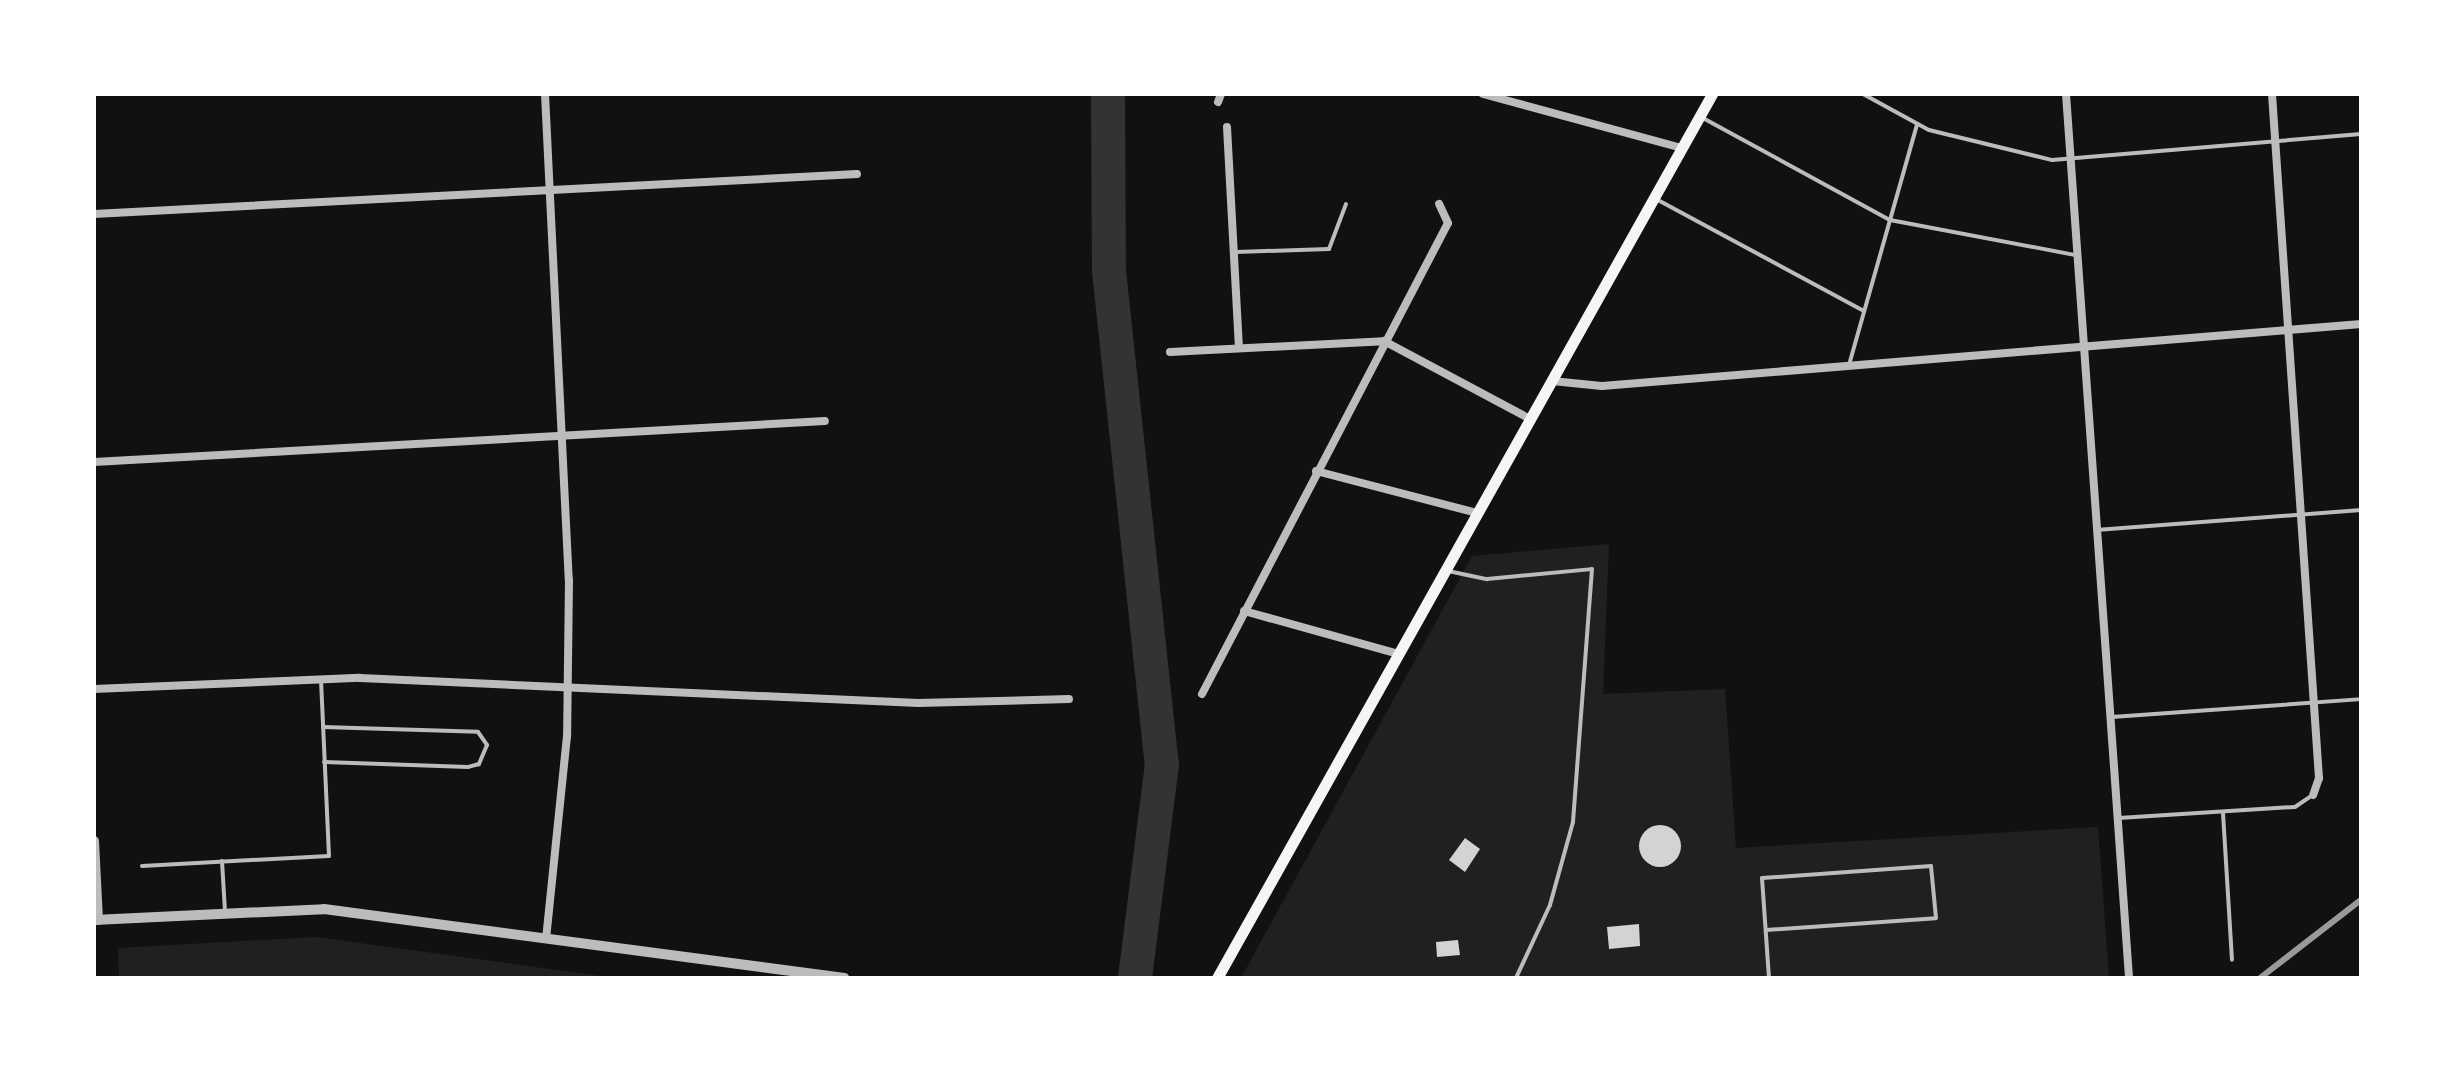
<!DOCTYPE html>
<html>
<head>
<meta charset="utf-8">
<style>
  body { margin:0 }
  #map { position:relative; width:2455px; height:1072px; overflow:hidden; background:#111; font-family:"Fira Sans",sans-serif }
  div>[style] { position:absolute }
  [style*='--x'] { left:calc(var(--x)*1px); top:calc(var(--y)*1px); width:calc(var(--w)*1px); rotate:calc(var(--a)*1deg) }
  .green>* { inset:0; background:#202020 }
  .river>* { height:34px; margin:-17px; padding:0 17px; transform-origin:17px; border-radius:17px; background:#333 }
  .building>* { inset:0; background:#d3d3d3 }
  .round { border-radius:50% }
  .service>* { height:4px; margin:-2px; padding:0 2px; transform-origin:2px; border-radius:2px; background:#bcbcbc }
  .minor>* { height:8px; margin:-4px; padding:0 4px; transform-origin:4px; border-radius:4px; background:#bcbcbc }
  .tertiary>* { height:10px; margin:-5px; padding:0 5px; transform-origin:5px; border-radius:5px; background:#bcbcbc }
  .secondary>* { height:11px; margin:-5.5px; padding:0 5.5px; transform-origin:5.5px; border-radius:5.5px; background:#f5f5f5 }
  .rail>* { height:6px; margin:-3px; padding:0 3px; transform-origin:3px; border-radius:3px; background:#9a9a9a }
  span { translate:-50% -50%; white-space:nowrap; text-align:center; line-height:1.15; -webkit-text-stroke:6px #fff; paint-order:stroke }
  .frame { position:absolute; inset:0; border:96px solid #fff; pointer-events:none }
</style>
</head>
<body>
<div id="map">
  <div class="green">
    <i style="clip-path:polygon(1609px 544px,1603px 694px,1725px 689px,1736px 848px,2098px 827px,2109px 978px,1241px 978px,1472px 556px)"></i>
    <i style="clip-path:polygon(316px 937px,615px 978px,119px 978px,118px 948px)"></i>
  </div>
  <div class="river">
    <i style="--x:1108;--y:94;--w:177;--a:89.7"></i>
    <i style="--x:1109;--y:271;--w:496;--a:83.9"></i>
    <i style="--x:1162;--y:764;--w:216;--a:97.2"></i>
  </div>
  <div class="building">
    <i class="round" style="left:1639px;top:825px;width:42px;height:42px"></i>
    <i style="clip-path:polygon(1465px 838px,1480px 849px,1465px 872px,1449px 860px)"></i>
    <i style="clip-path:polygon(1639px 924px,1640px 946px,1609px 949px,1607px 927px)"></i>
    <i style="clip-path:polygon(1458px 940px,1460px 955px,1437px 957px,1436px 942px)"></i>
  </div>
  <div class="service">
    <i style="--x:1863;--y:94;--w:75;--a:28.6"></i>
    <i style="--x:1929;--y:130;--w:127;--a:13.7"></i>
    <i style="--x:2052;--y:160;--w:310;--a:-4.8"></i>
    <i style="--x:1701;--y:117;--w:215;--a:28.6"></i>
    <i style="--x:1890;--y:220;--w:189;--a:10.7"></i>
    <i style="--x:1656;--y:199;--w:234;--a:28.3"></i>
    <i style="--x:1236;--y:252;--w:93;--a:-1.8"></i>
    <i style="--x:1329;--y:249;--w:48;--a:-69.3"></i>
    <i style="--x:1849;--y:365;--w:249;--a:-74.2"></i>
    <i style="--x:2096;--y:530;--w:266;--a:-4.3"></i>
    <i style="--x:1448;--y:571;--w:40;--a:12"></i>
    <i style="--x:1487;--y:579;--w:105;--a:-5.4"></i>
    <i style="--x:1592;--y:569;--w:254;--a:94.3"></i>
    <i style="--x:1573;--y:822;--w:86;--a:105.5"></i>
    <i style="--x:1550;--y:905;--w:81;--a:115"></i>
    <i style="--x:2112;--y:717;--w:250;--a:-4.1"></i>
    <i style="--x:323;--y:727;--w:155;--a:1.8"></i>
    <i style="--x:478;--y:732;--w:16;--a:55"></i>
    <i style="--x:487;--y:745;--w:21;--a:113"></i>
    <i style="--x:479;--y:764;--w:11;--a:165"></i>
    <i style="--x:468;--y:767;--w:144;--a:-178"></i>
    <i style="--x:2223;--y:813;--w:147;--a:86.5"></i>
    <i style="--x:2119;--y:818;--w:176;--a:-3.6"></i>
    <i style="--x:2295;--y:807;--w:22;--a:-34"></i>
    <i style="--x:222;--y:861;--w:50;--a:86.6"></i>
    <i style="--x:142;--y:866;--w:187;--a:-3.1"></i>
    <i style="--x:329;--y:856;--w:176;--a:-92.6"></i>
    <i style="--x:1766;--y:930;--w:170;--a:-4"></i>
    <i style="--x:1936;--y:918;--w:52;--a:-95.5"></i>
    <i style="--x:1931;--y:866;--w:169;--a:175.9"></i>
    <i style="--x:1762;--y:878;--w:100;--a:86"></i>
  </div>
  <div class="minor">
    <i style="--x:545;--y:94;--w:487;--a:87.2"></i>
    <i style="--x:569;--y:580;--w:156;--a:90.7"></i>
    <i style="--x:567;--y:736;--w:203;--a:95.9"></i>
    <i style="--x:1483;--y:94;--w:206;--a:15.2"></i>
    <i style="--x:2066;--y:94;--w:886;--a:85.92"></i>
    <i style="--x:2272;--y:94;--w:686;--a:86.07"></i>
    <i style="--x:2319;--y:778;--w:18;--a:109"></i>
    <i style="--x:1218;--y:102;--w:9;--a:-69"></i>
    <i style="--x:1227;--y:127;--w:221;--a:86.9"></i>
    <i style="--x:94;--y:214;--w:764;--a:-3"></i>
    <i style="--x:1170;--y:352;--w:214;--a:-2.9"></i>
    <i style="--x:1384;--y:341;--w:166;--a:28.1"></i>
    <i style="--x:1552;--y:381;--w:50;--a:5.7"></i>
    <i style="--x:1602;--y:386;--w:762;--a:-4.67"></i>
    <i style="--x:94;--y:462;--w:732;--a:-3.21"></i>
    <i style="--x:1316;--y:471;--w:166;--a:14.6"></i>
    <i style="--x:1244;--y:611;--w:161;--a:15.5"></i>
    <i style="--x:94;--y:689;--w:266;--a:-2.4"></i>
    <i style="--x:360;--y:678;--w:559;--a:2.57"></i>
    <i style="--x:918;--y:703;--w:151;--a:-1.5"></i>
    <i style="--x:1202;--y:694;--w:531;--a:-62.42"></i>
    <i style="--x:1448;--y:223;--w:21;--a:-115"></i>
  </div>
  <div class="tertiary">
    <i style="--x:94;--y:841;--w:79;--a:87.1"></i>
    <i style="--x:94;--y:920;--w:230;--a:-2.7"></i>
    <i style="--x:324;--y:909;--w:525;--a:7.56"></i>
  </div>
  <div class="secondary">
    <i style="--x:1217;--y:978;--w:1013;--a:-60.75"></i>
  </div>
  <div class="rail">
    <i style="--x:2260;--y:978;--w:128;--a:-37.7"></i>
  </div>
  <div class="frame"></div>
</div>
</body>
</html>
